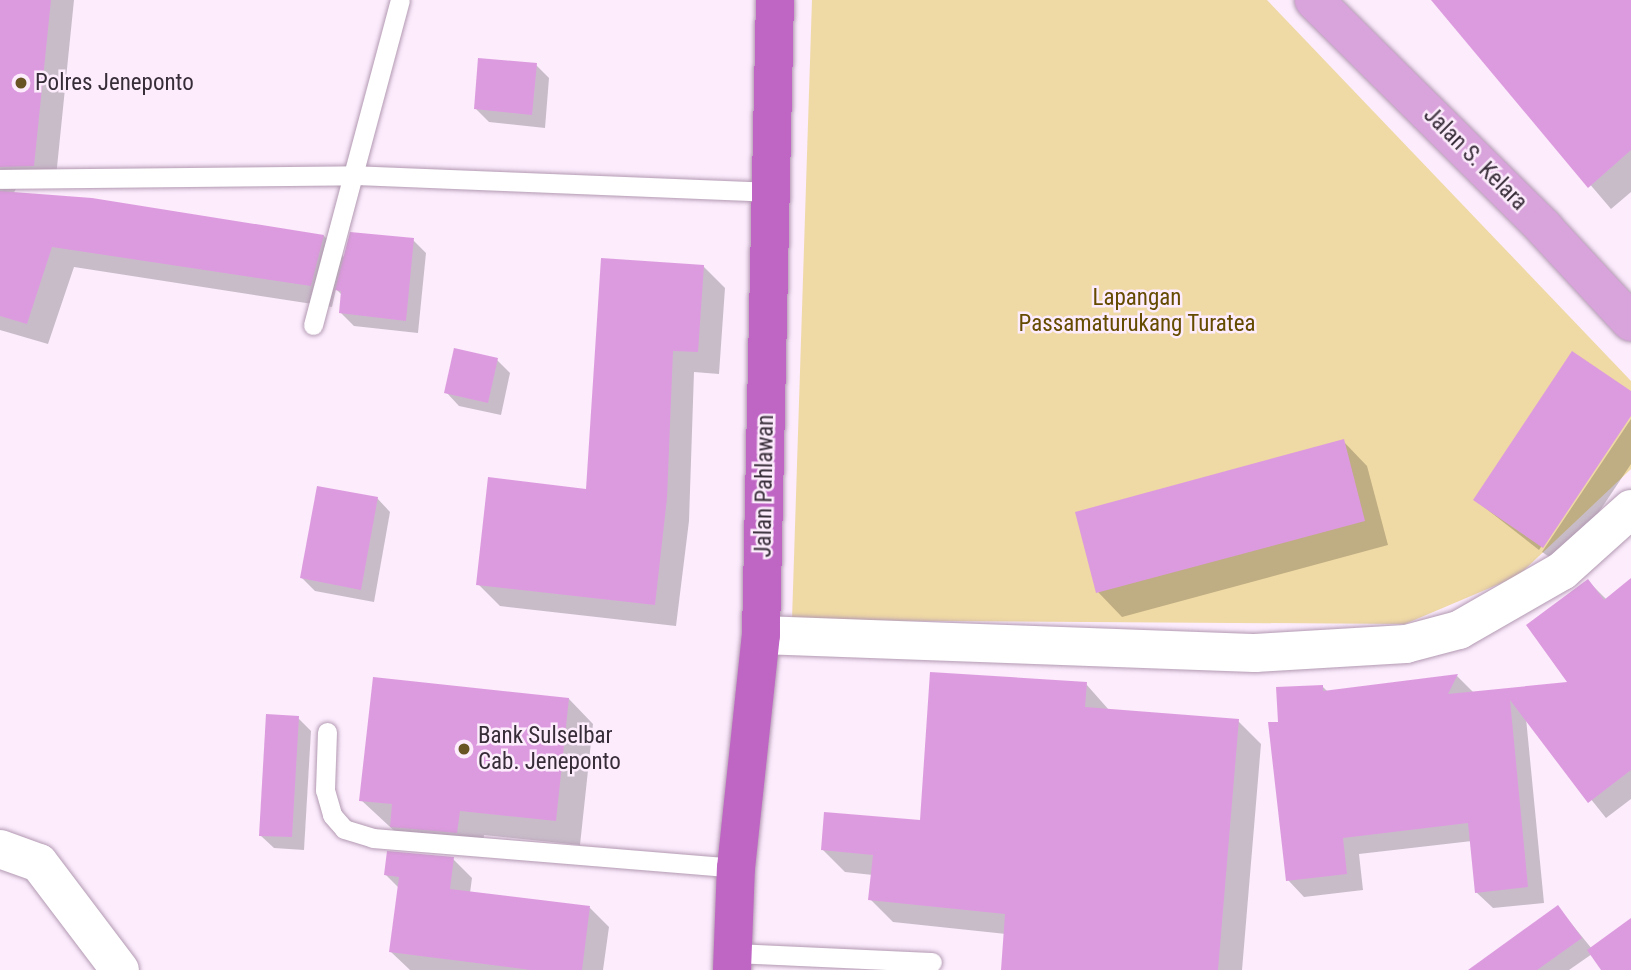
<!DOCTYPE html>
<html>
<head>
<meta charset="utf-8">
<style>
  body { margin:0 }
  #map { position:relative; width:1631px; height:970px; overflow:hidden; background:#fcecfc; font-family:"Roboto Condensed",sans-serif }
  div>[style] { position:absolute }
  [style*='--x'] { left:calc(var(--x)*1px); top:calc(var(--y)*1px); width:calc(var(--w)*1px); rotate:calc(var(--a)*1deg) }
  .green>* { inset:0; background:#efd9a4 }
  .shadow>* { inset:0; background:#0003 }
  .building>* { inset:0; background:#dd9bdf }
  .roads { filter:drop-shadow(0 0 2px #b299b2) drop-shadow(0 0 2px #b299b2) }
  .lane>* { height:19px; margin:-9.5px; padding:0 9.5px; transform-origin:9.5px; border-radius:9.5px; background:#fff }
  .street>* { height:38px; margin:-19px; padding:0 19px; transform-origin:19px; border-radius:19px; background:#fff }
  .primary>* { height:38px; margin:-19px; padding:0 19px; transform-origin:19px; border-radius:19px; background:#d9a3dc }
  .highway>* { height:38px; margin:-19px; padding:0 19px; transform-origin:19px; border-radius:19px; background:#bf66c4 }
  .dots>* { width:19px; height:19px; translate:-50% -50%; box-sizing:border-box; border:4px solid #fcecfc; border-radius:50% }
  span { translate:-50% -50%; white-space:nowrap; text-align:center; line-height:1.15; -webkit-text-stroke:5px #fcecfc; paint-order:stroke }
  .poi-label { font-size:23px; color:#372d38 }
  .left { translate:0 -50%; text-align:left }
  .street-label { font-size:23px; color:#372d38 }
  .park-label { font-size:23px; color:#644b00 }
</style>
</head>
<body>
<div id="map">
  <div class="green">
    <i style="clip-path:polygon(812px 0,1267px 0,1631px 381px,1631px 469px,1518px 576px,1405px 624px,792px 620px)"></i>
  </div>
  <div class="shadow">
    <i style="clip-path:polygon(0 0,74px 0,55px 187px,16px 189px,13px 194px,324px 236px,345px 258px,413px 240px,426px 253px,418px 333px,354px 326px,341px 313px,342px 295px,336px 289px,332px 307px,74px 267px,48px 344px,0 330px)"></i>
    <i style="clip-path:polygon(1433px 0,1631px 0,1631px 192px,1611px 209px)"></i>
    <i style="clip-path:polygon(536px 65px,549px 78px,545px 128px,489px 122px,476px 109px)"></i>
    <i style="clip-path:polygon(703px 266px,725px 288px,719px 374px,694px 372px,689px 521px,676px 626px,500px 606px,478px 584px,587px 490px)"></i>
    <i style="clip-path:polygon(497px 360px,510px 373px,501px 415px,459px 406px,446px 392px)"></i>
    <i style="clip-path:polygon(1631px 393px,1631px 413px,1539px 550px,1475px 500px)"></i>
    <i style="clip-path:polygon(1631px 419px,1631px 464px,1563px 566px,1542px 552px)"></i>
    <i style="clip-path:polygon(1343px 441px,1367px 466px,1388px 545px,1122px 617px,1098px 592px)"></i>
    <i style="clip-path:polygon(377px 498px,390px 512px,374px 602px,315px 591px,302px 578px)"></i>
    <i style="clip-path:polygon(1631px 580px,1631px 799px,1606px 818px,1526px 718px,1544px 903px,1493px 908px,1476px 892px,1472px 841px,1359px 854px,1363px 890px,1304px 897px,1288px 880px,1280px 724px,1322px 686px,1328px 692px,1457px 676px,1474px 693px,1570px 684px,1588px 581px,1607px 600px)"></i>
    <i style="clip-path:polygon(1086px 684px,1109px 710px,1238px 721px,1261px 744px,1242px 970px,1003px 970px,1006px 934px,893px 922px,870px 899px,873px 875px,845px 872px,822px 849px,922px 822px)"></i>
    <i style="clip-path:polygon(569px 699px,593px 724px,580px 845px,484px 835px,481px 856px,416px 851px,361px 800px)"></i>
    <i style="clip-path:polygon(298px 718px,311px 731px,304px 850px,274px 848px,260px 835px)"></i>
    <i style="clip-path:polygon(453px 859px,472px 878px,470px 893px,590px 908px,609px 927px,603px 970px,410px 970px,391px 952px,400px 889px,386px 875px)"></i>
    <i style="clip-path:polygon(1558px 907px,1592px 949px,1631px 920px,1631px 970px,1604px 970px,1592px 954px,1569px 970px,1470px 970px)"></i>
  </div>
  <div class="building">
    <i style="clip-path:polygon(0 0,51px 0,34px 166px,0 167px)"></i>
    <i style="clip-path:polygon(1431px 0,1631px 0,1631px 150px,1588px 188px)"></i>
    <i style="clip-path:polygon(478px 58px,537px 63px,532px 115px,474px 109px)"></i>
    <i style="clip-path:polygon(0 191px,92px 198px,324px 235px,311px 286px,52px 247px,27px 324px,0 316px)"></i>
    <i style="clip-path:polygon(350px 232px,414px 238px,406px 321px,339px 313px,341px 291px,335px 290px)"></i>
    <i style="clip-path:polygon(601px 258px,704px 265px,698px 352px,673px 351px,667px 498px,655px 605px,476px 585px,488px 477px,586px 489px)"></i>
    <i style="clip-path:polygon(454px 348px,498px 358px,488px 403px,444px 393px)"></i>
    <i style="clip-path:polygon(1572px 351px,1631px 391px,1631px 416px,1543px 548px,1473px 500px)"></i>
    <i style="clip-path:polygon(1344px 439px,1365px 521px,1096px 593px,1075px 512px)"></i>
    <i style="clip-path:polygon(317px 486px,378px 497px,361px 590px,300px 578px)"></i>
    <i style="clip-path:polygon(1631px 578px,1631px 770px,1588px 803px,1510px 700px,1528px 887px,1475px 893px,1468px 823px,1343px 838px,1347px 874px,1286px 881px,1268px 722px,1278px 722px,1276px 687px,1323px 685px,1323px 691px,1458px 674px,1448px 694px,1567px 682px,1526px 625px,1588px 579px,1604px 600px)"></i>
    <i style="clip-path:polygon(930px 672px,1087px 682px,1085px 707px,1239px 719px,1218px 970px,1001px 970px,1005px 914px,868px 900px,873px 855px,821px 850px,824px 812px,920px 820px)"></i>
    <i style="clip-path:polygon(373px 677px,569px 698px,556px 821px,460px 811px,457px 833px,390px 827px,392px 804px,359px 801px)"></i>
    <i style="clip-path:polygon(266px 714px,299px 716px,292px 837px,259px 836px)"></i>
    <i style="clip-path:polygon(387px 851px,454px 857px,450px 889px,590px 906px,582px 970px,531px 970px,389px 952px,399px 877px,384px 875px)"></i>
    <i style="clip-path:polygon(1558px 905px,1582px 938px,1537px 970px,1468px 970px)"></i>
    <i style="clip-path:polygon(1631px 918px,1631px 970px,1601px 970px,1587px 950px)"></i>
  </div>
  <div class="roads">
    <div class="lane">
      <i style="--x:0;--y:179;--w:353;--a:-0.6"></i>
      <i style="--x:353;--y:175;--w:181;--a:-75"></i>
      <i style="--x:313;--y:325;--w:155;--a:-75.1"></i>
      <i style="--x:353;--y:175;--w:418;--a:2.3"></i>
      <i style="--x:327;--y:732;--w:58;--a:92"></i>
      <i style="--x:325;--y:790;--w:26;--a:74"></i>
      <i style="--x:332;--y:815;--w:18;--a:49"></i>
      <i style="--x:344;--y:829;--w:30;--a:17"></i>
      <i style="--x:373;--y:838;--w:364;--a:4.7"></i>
      <i style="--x:733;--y:953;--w:199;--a:2.6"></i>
    </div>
    <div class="street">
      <i style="--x:761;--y:635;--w:494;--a:2.1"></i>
      <i style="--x:1255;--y:653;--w:151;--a:-3.4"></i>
      <i style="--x:1406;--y:644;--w:55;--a:-14.8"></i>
      <i style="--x:1459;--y:630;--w:119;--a:-29.8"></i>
      <i style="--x:1562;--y:571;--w:93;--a:-41.9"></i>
      <i style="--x:0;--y:849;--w:41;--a:19.7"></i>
      <i style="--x:39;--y:863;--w:134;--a:52.9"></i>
    </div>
    <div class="primary">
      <i style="--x:1314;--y:0;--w:324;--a:44.7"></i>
      <i style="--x:1544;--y:228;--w:128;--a:47.2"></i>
    </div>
    <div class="highway">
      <i style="--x:732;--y:970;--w:102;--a:-87.8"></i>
      <i style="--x:736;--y:868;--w:234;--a:-83.9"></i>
      <i style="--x:761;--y:635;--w:635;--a:-88.74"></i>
    </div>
  </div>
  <div class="dots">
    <i style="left:21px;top:83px;background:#685523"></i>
    <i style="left:464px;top:749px;background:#685523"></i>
  </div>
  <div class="poi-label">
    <span class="left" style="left:35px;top:83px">Polres Jeneponto</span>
    <span class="left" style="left:478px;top:749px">Bank Sulselbar<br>Cab. Jeneponto</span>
  </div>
  <div class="street-label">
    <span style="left:1475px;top:159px;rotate:45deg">Jalan S. Kelara</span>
    <span style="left:765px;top:486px;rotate:-89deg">Jalan Pahlawan</span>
  </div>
  <div class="park-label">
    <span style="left:1137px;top:311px">Lapangan<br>Passamaturukang Turatea</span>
  </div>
</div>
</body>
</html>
